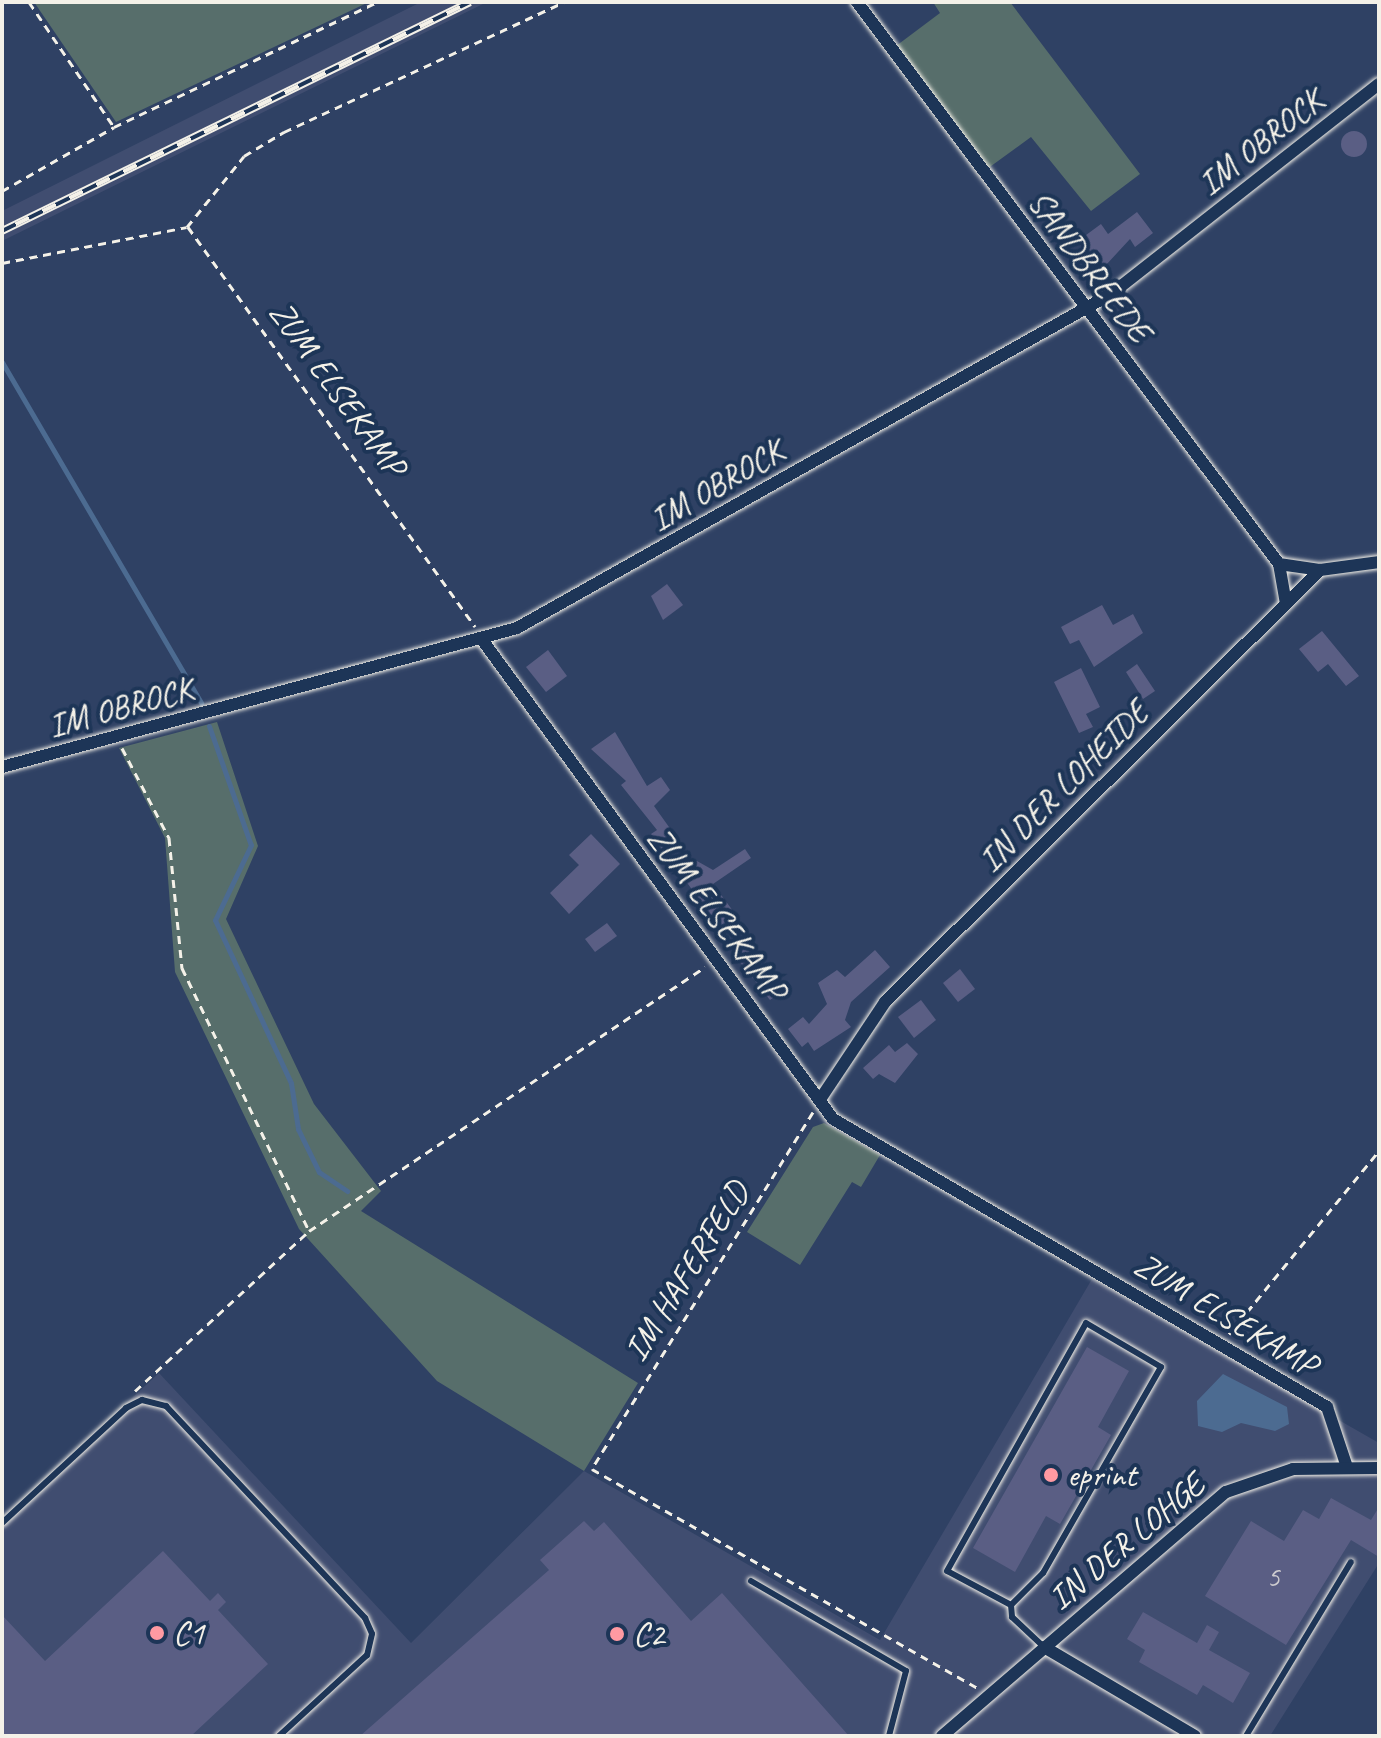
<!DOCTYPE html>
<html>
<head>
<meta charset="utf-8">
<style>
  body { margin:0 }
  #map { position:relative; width:1381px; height:1738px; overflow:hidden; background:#2f4164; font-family:Caveat,sans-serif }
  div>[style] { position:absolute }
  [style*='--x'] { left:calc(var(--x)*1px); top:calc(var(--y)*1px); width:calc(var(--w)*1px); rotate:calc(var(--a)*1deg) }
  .built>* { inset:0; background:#404d70 }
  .green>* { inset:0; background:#576e6b }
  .water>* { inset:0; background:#4c6b91 }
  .stream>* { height:5px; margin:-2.5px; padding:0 2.5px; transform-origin:2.5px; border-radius:2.5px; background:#4c6b91 }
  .building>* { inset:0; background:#5a5e84 }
  .round { border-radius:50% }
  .path>* { height:3px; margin-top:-1.5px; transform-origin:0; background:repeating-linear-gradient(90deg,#f4f1e8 0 8px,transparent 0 14px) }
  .roads { filter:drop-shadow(0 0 2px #f4f1e8) drop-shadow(0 0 2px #f4f1e8) }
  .lane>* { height:6px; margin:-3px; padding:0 3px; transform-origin:3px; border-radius:3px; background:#1d3557 }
  .street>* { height:12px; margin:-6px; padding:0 6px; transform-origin:6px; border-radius:6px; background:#1d3557 }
  .rail>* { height:8px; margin-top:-4px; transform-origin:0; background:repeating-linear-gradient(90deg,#1d3557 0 15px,#f4f1e8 0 30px); box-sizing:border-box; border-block:2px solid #f4f1e8 }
  .dots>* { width:22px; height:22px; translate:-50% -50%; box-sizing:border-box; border:4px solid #1d3557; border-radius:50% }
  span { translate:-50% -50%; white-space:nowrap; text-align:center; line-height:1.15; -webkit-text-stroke:8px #1d3557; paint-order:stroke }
  .number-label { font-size:30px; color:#cecccf }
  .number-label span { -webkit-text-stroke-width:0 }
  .street-label { font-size:34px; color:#f4f1e8 }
  .poi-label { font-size:34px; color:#f4f1e8 }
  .left { translate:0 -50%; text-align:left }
  .frame { position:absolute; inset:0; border:4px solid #f4f1e8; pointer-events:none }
</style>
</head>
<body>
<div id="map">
  <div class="built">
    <i style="clip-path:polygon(421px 2px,487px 2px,2px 241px,2px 211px)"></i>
    <i style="clip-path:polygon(1092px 1279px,1379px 1443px,1379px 1563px,1270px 1736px,2px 1736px,2px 1518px,159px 1373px,411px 1643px,584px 1471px,880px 1640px)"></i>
  </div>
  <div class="green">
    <i style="clip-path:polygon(34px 2px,369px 2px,116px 122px)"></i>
    <i style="clip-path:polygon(933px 2px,1010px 2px,1140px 174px,1091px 211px,1031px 137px,987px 169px,896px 46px,940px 13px)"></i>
    <i style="clip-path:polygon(217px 722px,258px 846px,226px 919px,314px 1104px,381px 1191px,361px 1211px,638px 1383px,584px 1471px,437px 1381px,299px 1229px,175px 972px,165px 838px,119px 748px)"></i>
    <i style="clip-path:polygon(824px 1123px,880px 1155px,861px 1187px,852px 1182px,800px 1265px,747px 1232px,813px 1127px)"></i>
  </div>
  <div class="water">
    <i style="clip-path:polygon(1223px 1374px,1287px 1407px,1289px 1424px,1275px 1431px,1241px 1423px,1222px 1432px,1198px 1426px,1197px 1401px)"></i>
  </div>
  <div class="stream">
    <i style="--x:2;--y:362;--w:395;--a:59.7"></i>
    <i style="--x:209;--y:726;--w:126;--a:70.6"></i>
    <i style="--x:251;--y:845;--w:83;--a:115.6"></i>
    <i style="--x:215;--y:920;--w:180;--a:65"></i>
    <i style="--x:291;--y:1083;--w:47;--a:81.3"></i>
    <i style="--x:298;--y:1129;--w:48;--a:64"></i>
    <i style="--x:319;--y:1172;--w:34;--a:34"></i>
  </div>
  <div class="building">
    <i class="round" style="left:1341px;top:131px;width:26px;height:26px"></i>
    <i style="clip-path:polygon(1137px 212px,1153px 233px,1135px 247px,1130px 239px,1094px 278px,1078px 257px,1082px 238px,1101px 224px,1108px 234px)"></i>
    <i style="clip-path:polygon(667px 584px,683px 605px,663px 620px,651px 596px)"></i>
    <i style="clip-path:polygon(1102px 605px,1113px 625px,1133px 614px,1143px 633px,1094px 667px,1079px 640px,1070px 644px,1061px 627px)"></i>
    <i style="clip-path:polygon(1322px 631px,1359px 676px,1346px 686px,1328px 664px,1318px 672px,1299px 649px)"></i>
    <i style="clip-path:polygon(548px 650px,567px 676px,546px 692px,526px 667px)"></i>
    <i style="clip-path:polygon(1137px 664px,1155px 691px,1143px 699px,1126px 672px)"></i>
    <i style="clip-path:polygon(1081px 668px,1100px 707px,1086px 714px,1093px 727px,1079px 733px,1054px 682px)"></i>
    <i style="clip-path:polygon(615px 732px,647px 786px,661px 777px,670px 790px,654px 806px,679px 841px,664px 852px,651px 834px,657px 830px,621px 785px,626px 781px,591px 749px)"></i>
    <i style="clip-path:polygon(591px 834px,620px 864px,569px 914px,550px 893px,579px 865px,569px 855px)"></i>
    <i style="clip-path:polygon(745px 849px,751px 858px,713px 884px,739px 919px,722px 931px,680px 873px,697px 861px,713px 870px)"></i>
    <i style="clip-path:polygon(607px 923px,617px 936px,595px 952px,585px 939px)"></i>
    <i style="clip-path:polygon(746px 940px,781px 992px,770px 1000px,739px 961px)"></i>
    <i style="clip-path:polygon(875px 950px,890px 967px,851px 1002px,845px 1020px,851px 1027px,814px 1051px,808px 1042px,802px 1047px,788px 1029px,803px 1017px,809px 1024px,827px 1004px,818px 983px,837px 970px,845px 977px)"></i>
    <i style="clip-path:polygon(960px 969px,975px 989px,958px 1002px,943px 983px)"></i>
    <i style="clip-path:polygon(921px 1000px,936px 1020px,914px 1038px,898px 1017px)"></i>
    <i style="clip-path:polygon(907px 1043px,918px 1054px,895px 1083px,879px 1074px,873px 1079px,863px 1068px,889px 1045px,895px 1052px)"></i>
    <i style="clip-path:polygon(1087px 1347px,1129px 1371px,1098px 1427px,1111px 1435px,1060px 1524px,1046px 1516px,1015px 1572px,973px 1548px)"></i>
    <i style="clip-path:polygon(1331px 1498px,1371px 1520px,1379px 1507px,1379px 1557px,1351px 1540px,1286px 1645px,1205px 1596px,1251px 1521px,1284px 1541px,1303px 1510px,1319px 1519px)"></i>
    <i style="clip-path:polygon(584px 1521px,594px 1531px,604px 1522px,691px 1621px,722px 1593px,849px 1736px,360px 1736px,549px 1570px,540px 1560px)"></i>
    <i style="clip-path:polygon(163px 1551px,210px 1601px,218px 1593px,226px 1602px,218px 1610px,268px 1664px,191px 1736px,2px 1736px,2px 1615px,45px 1661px)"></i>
    <i style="clip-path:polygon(1143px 1612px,1197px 1643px,1207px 1625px,1219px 1632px,1209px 1650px,1250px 1673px,1233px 1703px,1203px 1685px,1197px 1695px,1139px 1662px,1145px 1650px,1127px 1639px)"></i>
  </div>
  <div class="path">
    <i style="--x:29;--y:2;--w:151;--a:55.8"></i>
    <i style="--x:2;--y:191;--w:129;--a:-29.7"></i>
    <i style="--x:114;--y:127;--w:291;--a:-25.4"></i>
    <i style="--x:188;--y:227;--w:492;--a:54.3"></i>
    <i style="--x:2;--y:263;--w:188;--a:-11"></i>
    <i style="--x:187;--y:227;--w:91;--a:-51.2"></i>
    <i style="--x:244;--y:156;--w:47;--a:-31"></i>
    <i style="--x:284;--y:132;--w:309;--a:-24.9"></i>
    <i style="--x:122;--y:748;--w:102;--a:62.4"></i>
    <i style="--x:169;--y:838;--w:131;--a:84.3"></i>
    <i style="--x:182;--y:968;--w:292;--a:64.2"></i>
    <i style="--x:813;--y:1112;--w:420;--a:121.8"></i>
    <i style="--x:592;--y:1469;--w:444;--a:29.6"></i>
    <i style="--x:1229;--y:1334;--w:237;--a:-50.7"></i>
    <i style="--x:135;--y:1391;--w:236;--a:-42.6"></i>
    <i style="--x:309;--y:1231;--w:476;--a:-33.7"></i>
  </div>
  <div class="roads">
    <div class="lane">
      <i style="--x:1086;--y:1323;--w:87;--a:30.4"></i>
      <i style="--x:1161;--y:1367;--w:237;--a:119.8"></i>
      <i style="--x:1043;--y:1573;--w:45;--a:135"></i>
      <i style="--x:1011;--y:1605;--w:72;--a:-152"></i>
      <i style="--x:947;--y:1571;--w:284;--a:-60.7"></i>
      <i style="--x:2;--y:1523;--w:169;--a:-42.8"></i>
      <i style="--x:126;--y:1408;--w:18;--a:-27"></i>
      <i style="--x:142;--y:1400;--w:25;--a:14"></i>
      <i style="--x:166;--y:1406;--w:291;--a:46.8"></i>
      <i style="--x:365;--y:1618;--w:17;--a:66"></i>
      <i style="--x:372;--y:1634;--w:22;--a:103"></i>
      <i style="--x:367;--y:1655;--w:120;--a:137.4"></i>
      <i style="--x:751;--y:1581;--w:179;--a:30.1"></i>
      <i style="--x:906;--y:1671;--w:67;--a:104.7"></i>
      <i style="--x:1011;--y:1605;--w:12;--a:85"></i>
      <i style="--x:1012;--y:1617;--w:44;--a:43.2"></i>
      <i style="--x:1246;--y:1736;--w:203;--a:-58.9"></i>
    </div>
    <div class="street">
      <i style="--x:857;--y:2;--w:703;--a:53.1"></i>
      <i style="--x:1279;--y:564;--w:40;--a:80"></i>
      <i style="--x:1279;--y:564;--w:41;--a:8.3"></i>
      <i style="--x:1320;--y:570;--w:60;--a:-7.7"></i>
      <i style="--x:483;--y:641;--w:592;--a:53.79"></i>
      <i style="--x:833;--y:1119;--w:572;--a:30.24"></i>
      <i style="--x:1327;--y:1407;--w:60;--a:71.6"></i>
      <i style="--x:2;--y:767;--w:533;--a:-15.1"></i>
      <i style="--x:517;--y:628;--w:681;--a:-29.35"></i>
      <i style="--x:1111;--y:294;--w:340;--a:-38.1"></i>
      <i style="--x:821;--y:1098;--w:115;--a:-56.3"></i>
      <i style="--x:885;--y:1002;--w:613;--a:-44.8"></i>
      <i style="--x:1044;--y:1647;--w:175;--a:30.5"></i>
      <i style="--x:942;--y:1736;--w:374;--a:-40.7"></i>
      <i style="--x:1226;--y:1492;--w:71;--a:-18.9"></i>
      <i style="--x:1293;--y:1469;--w:86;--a:-0.7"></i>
    </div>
  </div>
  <div class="rail">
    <i style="--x:2;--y:231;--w:521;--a:-26.07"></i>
  </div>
  <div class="dots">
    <i style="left:1051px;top:1475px;background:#ff9aa2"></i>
    <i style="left:157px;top:1633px;background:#ff9aa2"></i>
    <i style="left:617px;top:1634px;background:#ff9aa2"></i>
  </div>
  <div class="number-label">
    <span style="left:1273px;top:1576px">5</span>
  </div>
  <div class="street-label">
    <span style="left:1260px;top:142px;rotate:-38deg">IM OBROCK</span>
    <span style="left:1090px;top:266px;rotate:53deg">SANDBREEDE</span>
    <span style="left:338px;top:388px;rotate:54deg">ZUM ELSEKAMP</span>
    <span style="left:716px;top:485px;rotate:-30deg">IM OBROCK</span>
    <span style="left:120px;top:707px;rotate:-15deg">IM OBROCK</span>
    <span style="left:1063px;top:786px;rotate:-45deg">IN DER LOHEIDE</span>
    <span style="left:717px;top:913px;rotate:53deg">ZUM ELSEKAMP</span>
    <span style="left:686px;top:1271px;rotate:-58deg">IM HAFERFELD</span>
    <span style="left:1226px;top:1314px;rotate:31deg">ZUM ELSEKAMP</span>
    <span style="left:1126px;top:1541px;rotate:-40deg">IN DER LOHGE</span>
  </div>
  <div class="poi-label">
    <span class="left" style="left:1067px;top:1475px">eprint</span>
    <span class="left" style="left:173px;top:1633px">C1</span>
    <span class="left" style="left:633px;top:1634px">C2</span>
  </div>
  <div class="frame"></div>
</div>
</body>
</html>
